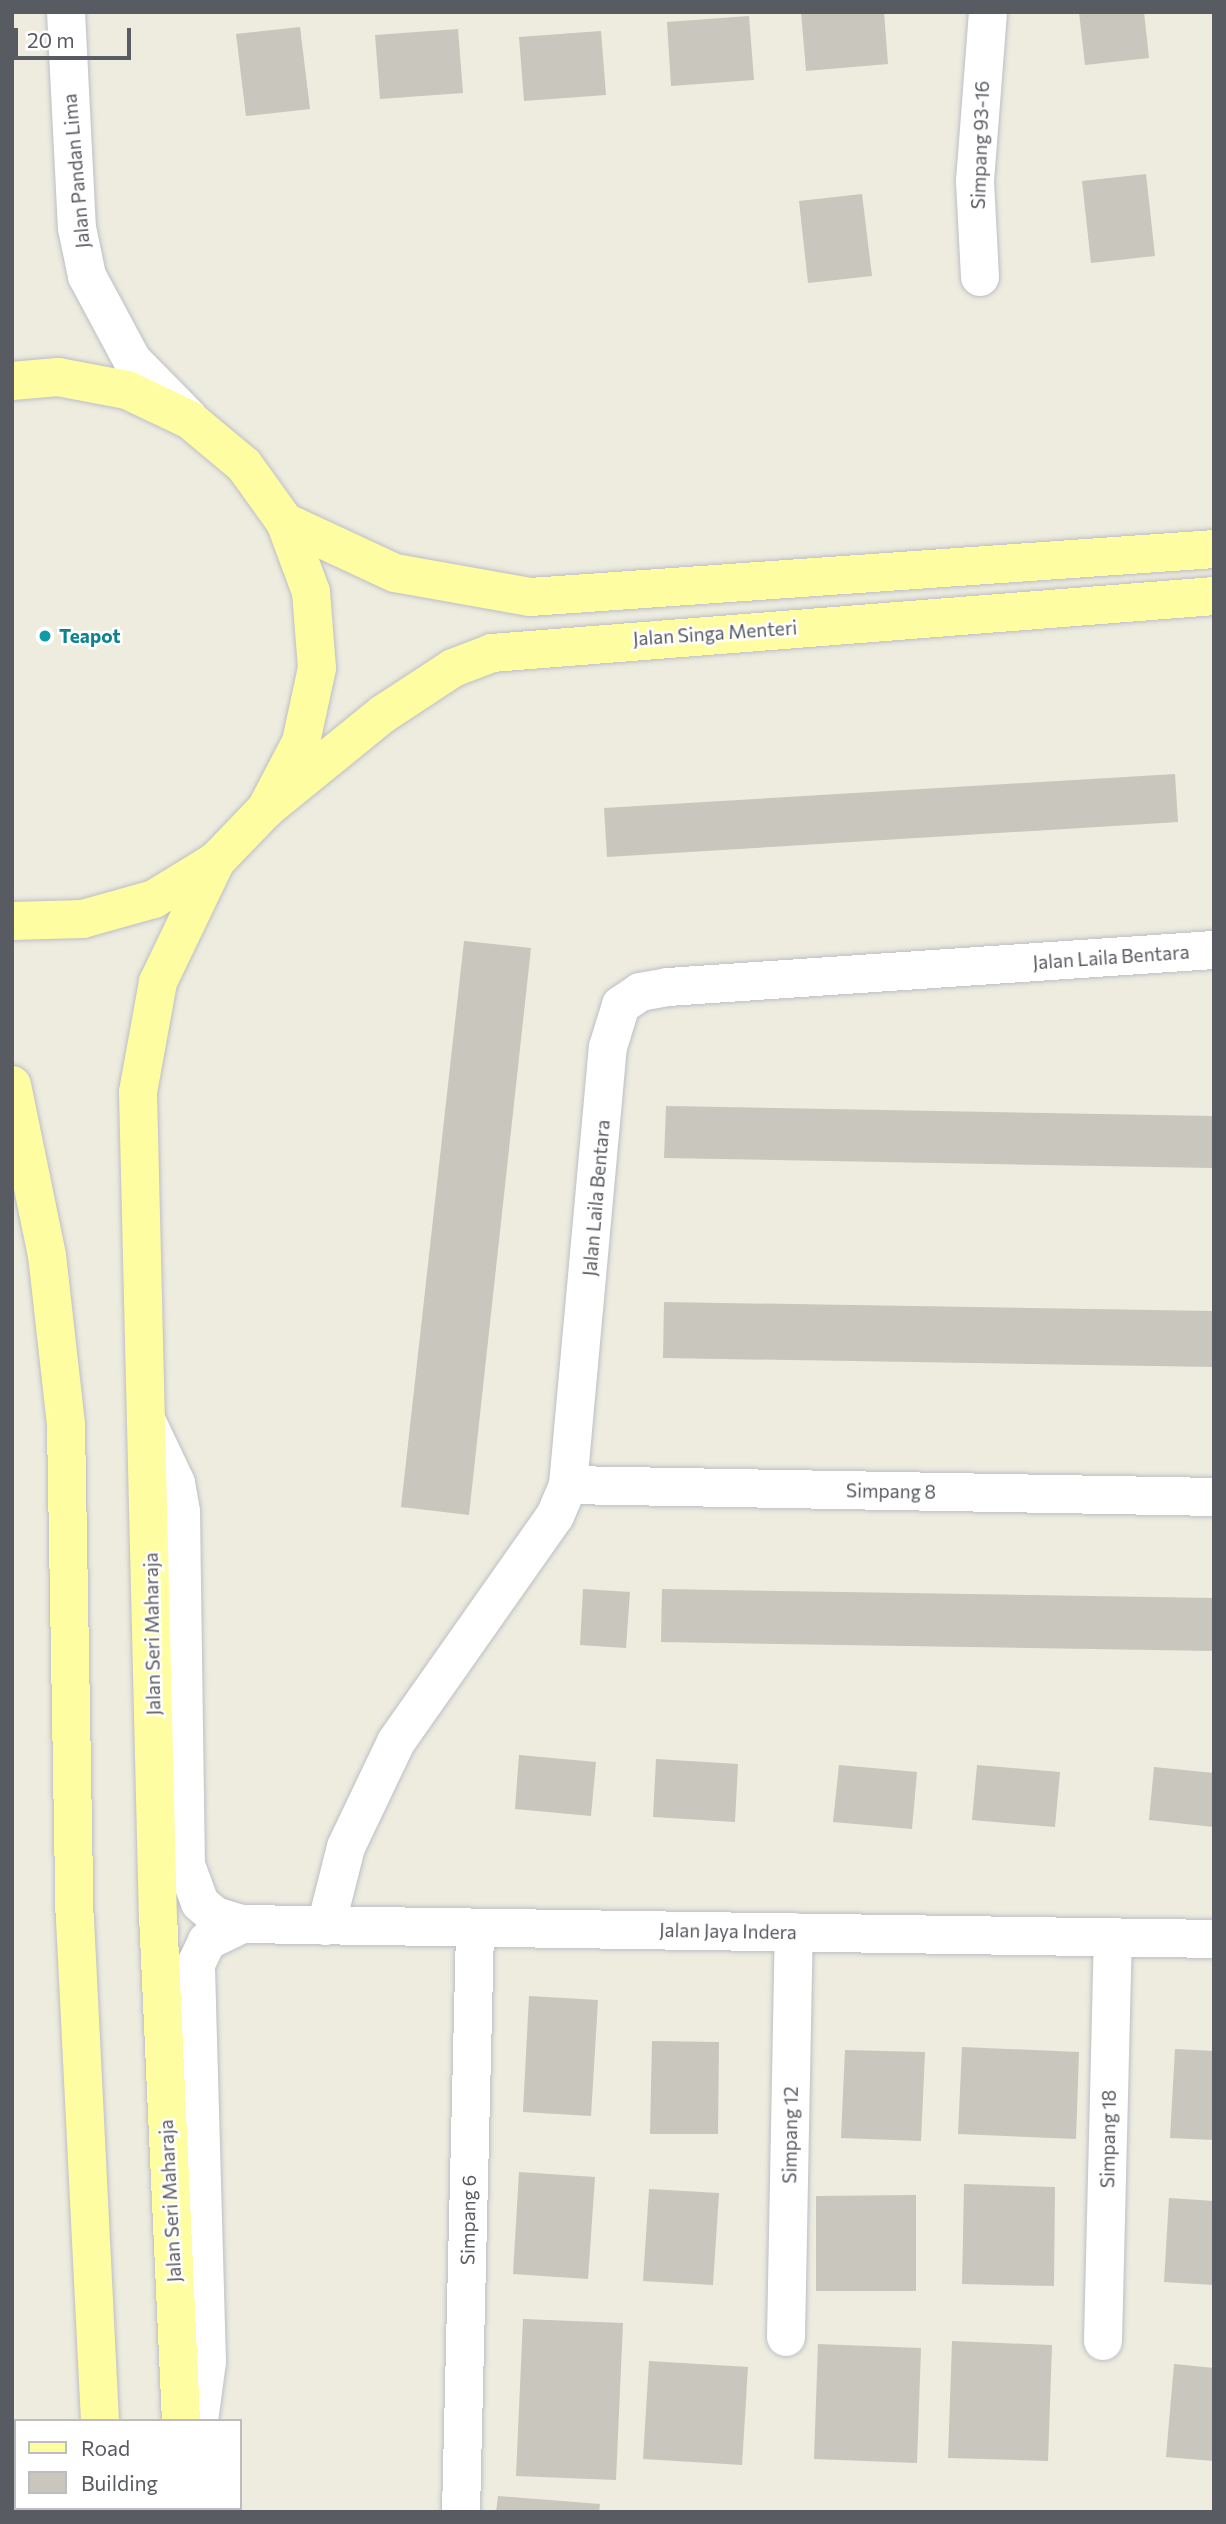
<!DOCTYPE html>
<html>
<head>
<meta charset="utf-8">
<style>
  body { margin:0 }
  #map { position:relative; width:1226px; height:2524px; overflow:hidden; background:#edecdf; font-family:Commissioner,sans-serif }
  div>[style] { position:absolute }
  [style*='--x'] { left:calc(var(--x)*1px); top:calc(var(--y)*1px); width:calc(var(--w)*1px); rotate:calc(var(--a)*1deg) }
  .building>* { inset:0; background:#c8c6bd }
  .roads { filter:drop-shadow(0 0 2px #bdbec5) drop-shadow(0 0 2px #bdbec5) }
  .street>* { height:38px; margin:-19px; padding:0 19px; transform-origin:19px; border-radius:19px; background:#fff }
  .secondary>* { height:38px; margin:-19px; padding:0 19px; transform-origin:19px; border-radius:19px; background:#fff }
  .primary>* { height:38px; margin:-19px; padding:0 19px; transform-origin:19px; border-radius:19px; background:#fffda2 }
  .dots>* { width:19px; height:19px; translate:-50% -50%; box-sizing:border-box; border:4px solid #fff; border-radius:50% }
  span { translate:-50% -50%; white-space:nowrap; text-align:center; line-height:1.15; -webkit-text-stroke:5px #fff; paint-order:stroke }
  .street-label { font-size:19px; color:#595b62 }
  .culture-label { font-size:19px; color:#0d838f; font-weight:700 }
  .left { translate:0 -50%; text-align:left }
  .frame { position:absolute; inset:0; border:14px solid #595b62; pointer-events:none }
  .legend { position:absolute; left:14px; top:2419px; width:228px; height:91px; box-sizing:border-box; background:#fff; border:2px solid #bdbdc0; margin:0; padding:9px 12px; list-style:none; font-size:21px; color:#595b62 }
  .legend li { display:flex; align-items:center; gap:14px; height:35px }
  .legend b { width:35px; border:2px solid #bdbdc0 }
  .scale { position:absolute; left:14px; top:28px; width:117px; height:32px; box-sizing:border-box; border:4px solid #595b62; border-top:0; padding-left:9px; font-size:21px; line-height:24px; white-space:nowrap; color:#595b62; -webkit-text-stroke:5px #fff; paint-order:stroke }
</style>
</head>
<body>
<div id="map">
  <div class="building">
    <i style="clip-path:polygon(801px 12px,884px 12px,888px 64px,806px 71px)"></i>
    <i style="clip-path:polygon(1079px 12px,1144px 12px,1149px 58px,1085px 65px)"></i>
    <i style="clip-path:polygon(749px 16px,754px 80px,671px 86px,667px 22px)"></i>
    <i style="clip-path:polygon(300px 27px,310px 109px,246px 116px,236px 34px)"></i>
    <i style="clip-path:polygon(458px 29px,463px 93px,380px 99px,375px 35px)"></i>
    <i style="clip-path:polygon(601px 31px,606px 95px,524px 101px,519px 37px)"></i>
    <i style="clip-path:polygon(1146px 174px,1155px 256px,1091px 263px,1082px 181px)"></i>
    <i style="clip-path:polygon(862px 194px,872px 276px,808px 283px,799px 201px)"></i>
    <i style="clip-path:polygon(1175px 774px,1178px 822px,607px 857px,604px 808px)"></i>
    <i style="clip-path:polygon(464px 941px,531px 948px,469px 1515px,401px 1507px)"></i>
    <i style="clip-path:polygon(666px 1106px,1214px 1116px,1214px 1168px,664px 1158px)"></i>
    <i style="clip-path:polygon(664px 1302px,1214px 1311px,1214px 1367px,663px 1358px)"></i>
    <i style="clip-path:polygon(583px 1589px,630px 1592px,626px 1648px,580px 1645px)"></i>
    <i style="clip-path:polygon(662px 1589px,1214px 1598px,1214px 1651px,661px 1642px)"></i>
    <i style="clip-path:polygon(519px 1755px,596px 1762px,591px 1816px,515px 1809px)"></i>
    <i style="clip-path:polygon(656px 1759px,738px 1764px,735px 1822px,653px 1817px)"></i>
    <i style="clip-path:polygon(839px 1765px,917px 1772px,912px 1829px,833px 1822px)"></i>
    <i style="clip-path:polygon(977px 1765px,1060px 1772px,1055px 1827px,972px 1820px)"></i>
    <i style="clip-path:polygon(1154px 1767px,1214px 1773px,1214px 1827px,1149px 1820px)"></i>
    <i style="clip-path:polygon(529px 1996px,598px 2000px,591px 2116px,523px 2112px)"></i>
    <i style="clip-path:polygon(652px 2041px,719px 2042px,718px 2134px,650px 2134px)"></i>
    <i style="clip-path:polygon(962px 2047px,1079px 2052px,1076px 2139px,958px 2134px)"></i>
    <i style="clip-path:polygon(1175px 2049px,1214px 2051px,1214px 2140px,1170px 2138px)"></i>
    <i style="clip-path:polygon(845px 2050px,925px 2052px,921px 2141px,841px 2138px)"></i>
    <i style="clip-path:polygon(519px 2172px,595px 2177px,588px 2279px,513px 2274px)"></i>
    <i style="clip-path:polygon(964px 2184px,1055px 2187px,1054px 2286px,962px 2284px)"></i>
    <i style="clip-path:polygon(649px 2189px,719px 2193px,713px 2285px,643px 2281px)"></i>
    <i style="clip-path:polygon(916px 2195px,916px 2291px,816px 2291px,816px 2196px)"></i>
    <i style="clip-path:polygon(1169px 2198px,1214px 2201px,1214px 2285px,1164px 2282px)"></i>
    <i style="clip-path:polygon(523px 2319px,623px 2323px,616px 2480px,516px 2476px)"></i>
    <i style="clip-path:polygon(952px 2341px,1052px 2345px,1048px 2461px,948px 2458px)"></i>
    <i style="clip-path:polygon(818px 2344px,921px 2348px,917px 2463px,814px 2459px)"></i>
    <i style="clip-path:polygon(649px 2361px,748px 2367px,742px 2465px,643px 2459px)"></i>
    <i style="clip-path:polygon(1174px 2364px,1214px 2368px,1214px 2461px,1166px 2457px)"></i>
    <i style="clip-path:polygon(498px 2496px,600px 2504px,599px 2512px,496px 2512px)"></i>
  </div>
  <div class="roads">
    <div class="street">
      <i style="--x:980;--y:277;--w:96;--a:-93"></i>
      <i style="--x:975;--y:181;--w:169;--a:-85.6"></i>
      <i style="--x:147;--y:1422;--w:68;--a:64.6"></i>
      <i style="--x:176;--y:1483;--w:29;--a:80"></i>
      <i style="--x:181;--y:1512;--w:353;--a:89.2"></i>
      <i style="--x:186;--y:1865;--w:40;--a:69.8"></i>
      <i style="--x:200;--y:1903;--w:20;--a:41"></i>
      <i style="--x:215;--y:1916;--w:28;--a:17"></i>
      <i style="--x:242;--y:1924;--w:972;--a:0.88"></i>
      <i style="--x:568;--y:1485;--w:646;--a:1.06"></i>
      <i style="--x:326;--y:1926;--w:81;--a:-75.8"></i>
      <i style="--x:346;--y:1847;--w:116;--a:-64.5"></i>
      <i style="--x:396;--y:1742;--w:276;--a:-54.9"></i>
      <i style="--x:555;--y:1516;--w:34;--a:-67"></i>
      <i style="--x:568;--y:1485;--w:440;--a:-84.8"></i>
      <i style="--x:608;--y:1047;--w:44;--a:-72.8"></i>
      <i style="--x:621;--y:1005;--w:23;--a:-34"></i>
      <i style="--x:640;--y:992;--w:28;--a:-10"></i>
      <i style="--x:668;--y:987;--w:547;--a:-3.88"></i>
      <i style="--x:786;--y:2337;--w:405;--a:-88.9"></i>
      <i style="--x:1103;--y:2341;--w:403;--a:-88.6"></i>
      <i style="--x:199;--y:2421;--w:60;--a:-82.3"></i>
      <i style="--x:207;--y:2362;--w:398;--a:-91.6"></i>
      <i style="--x:196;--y:1964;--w:25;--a:-64"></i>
      <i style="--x:207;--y:1941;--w:39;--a:-26"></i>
      <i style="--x:461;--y:2512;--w:583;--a:-88.62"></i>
    </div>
    <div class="secondary">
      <i style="--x:66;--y:12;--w:216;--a:87.1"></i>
      <i style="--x:77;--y:228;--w:49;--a:78.2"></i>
      <i style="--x:87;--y:276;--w:95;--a:61.8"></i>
      <i style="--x:132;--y:360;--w:81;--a:45.5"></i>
    </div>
    <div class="primary">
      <i style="--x:12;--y:381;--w:46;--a:-5"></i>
      <i style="--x:58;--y:377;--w:70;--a:10.7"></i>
      <i style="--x:127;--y:390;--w:70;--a:25.5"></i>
      <i style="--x:190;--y:420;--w:70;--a:39.8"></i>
      <i style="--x:244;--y:465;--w:70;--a:54.3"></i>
      <i style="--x:285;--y:522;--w:75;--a:69.6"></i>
      <i style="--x:311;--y:592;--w:76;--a:85.5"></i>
      <i style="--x:317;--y:668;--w:76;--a:102.2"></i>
      <i style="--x:301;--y:742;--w:76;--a:117.6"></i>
      <i style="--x:266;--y:809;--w:72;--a:133.9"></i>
      <i style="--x:216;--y:861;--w:73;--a:148.5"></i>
      <i style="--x:154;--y:899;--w:74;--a:164.3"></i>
      <i style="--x:83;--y:919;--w:71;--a:178.4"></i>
      <i style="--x:285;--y:522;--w:121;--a:24.9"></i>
      <i style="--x:395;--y:573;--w:137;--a:10.1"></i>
      <i style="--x:530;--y:597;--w:686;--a:-4.01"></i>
      <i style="--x:266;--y:809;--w:151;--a:-39.1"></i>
      <i style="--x:383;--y:714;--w:84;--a:-33.3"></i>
      <i style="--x:453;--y:668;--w:42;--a:-21"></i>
      <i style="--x:492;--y:653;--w:724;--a:-4.51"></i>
      <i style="--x:12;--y:1085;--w:174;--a:78.4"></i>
      <i style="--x:47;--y:1255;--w:171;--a:83.6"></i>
      <i style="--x:66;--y:1425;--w:494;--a:89"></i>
      <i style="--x:75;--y:1919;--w:503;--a:87.15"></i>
      <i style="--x:181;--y:2421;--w:500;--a:-92.6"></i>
      <i style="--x:158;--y:1922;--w:830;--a:-91.38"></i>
      <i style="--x:138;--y:1092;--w:112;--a:-79.7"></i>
      <i style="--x:158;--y:982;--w:134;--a:-64.4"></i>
      <i style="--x:105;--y:2508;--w:4;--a:76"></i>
      <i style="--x:188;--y:2508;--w:4;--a:76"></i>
    </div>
  </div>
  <div class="dots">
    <i style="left:45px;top:636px;background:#0f9aa8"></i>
  </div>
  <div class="street-label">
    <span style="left:980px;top:145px;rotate:-88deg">Simpang 93-16</span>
    <span style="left:76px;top:171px;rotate:-95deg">Jalan Pandan Lima</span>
    <span style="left:715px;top:633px;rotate:-4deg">Jalan Singa Menteri</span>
    <span style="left:1111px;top:957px;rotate:-4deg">Jalan Laila Bentara</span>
    <span style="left:596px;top:1198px;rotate:-85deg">Jalan Laila Bentara</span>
    <span style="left:891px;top:1491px;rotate:1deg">Simpang 8</span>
    <span style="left:152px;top:1634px;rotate:-91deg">Jalan Seri Maharaja</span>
    <span style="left:728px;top:1931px;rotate:1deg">Jalan Jaya Indera</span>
    <span style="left:790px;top:2135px;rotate:-89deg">Simpang 12</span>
    <span style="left:1108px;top:2139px;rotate:-89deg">Simpang 18</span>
    <span style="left:170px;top:2201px;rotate:-93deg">Jalan Seri Maharaja</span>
    <span style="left:468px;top:2220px;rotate:-89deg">Simpang 6</span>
  </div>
  <div class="culture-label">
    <span class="left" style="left:59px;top:636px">Teapot</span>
  </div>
  <div class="frame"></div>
  <ul class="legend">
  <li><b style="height:9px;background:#fffda2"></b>Road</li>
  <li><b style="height:19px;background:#c8c6bd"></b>Building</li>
  </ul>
  <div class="scale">20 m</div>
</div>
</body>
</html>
